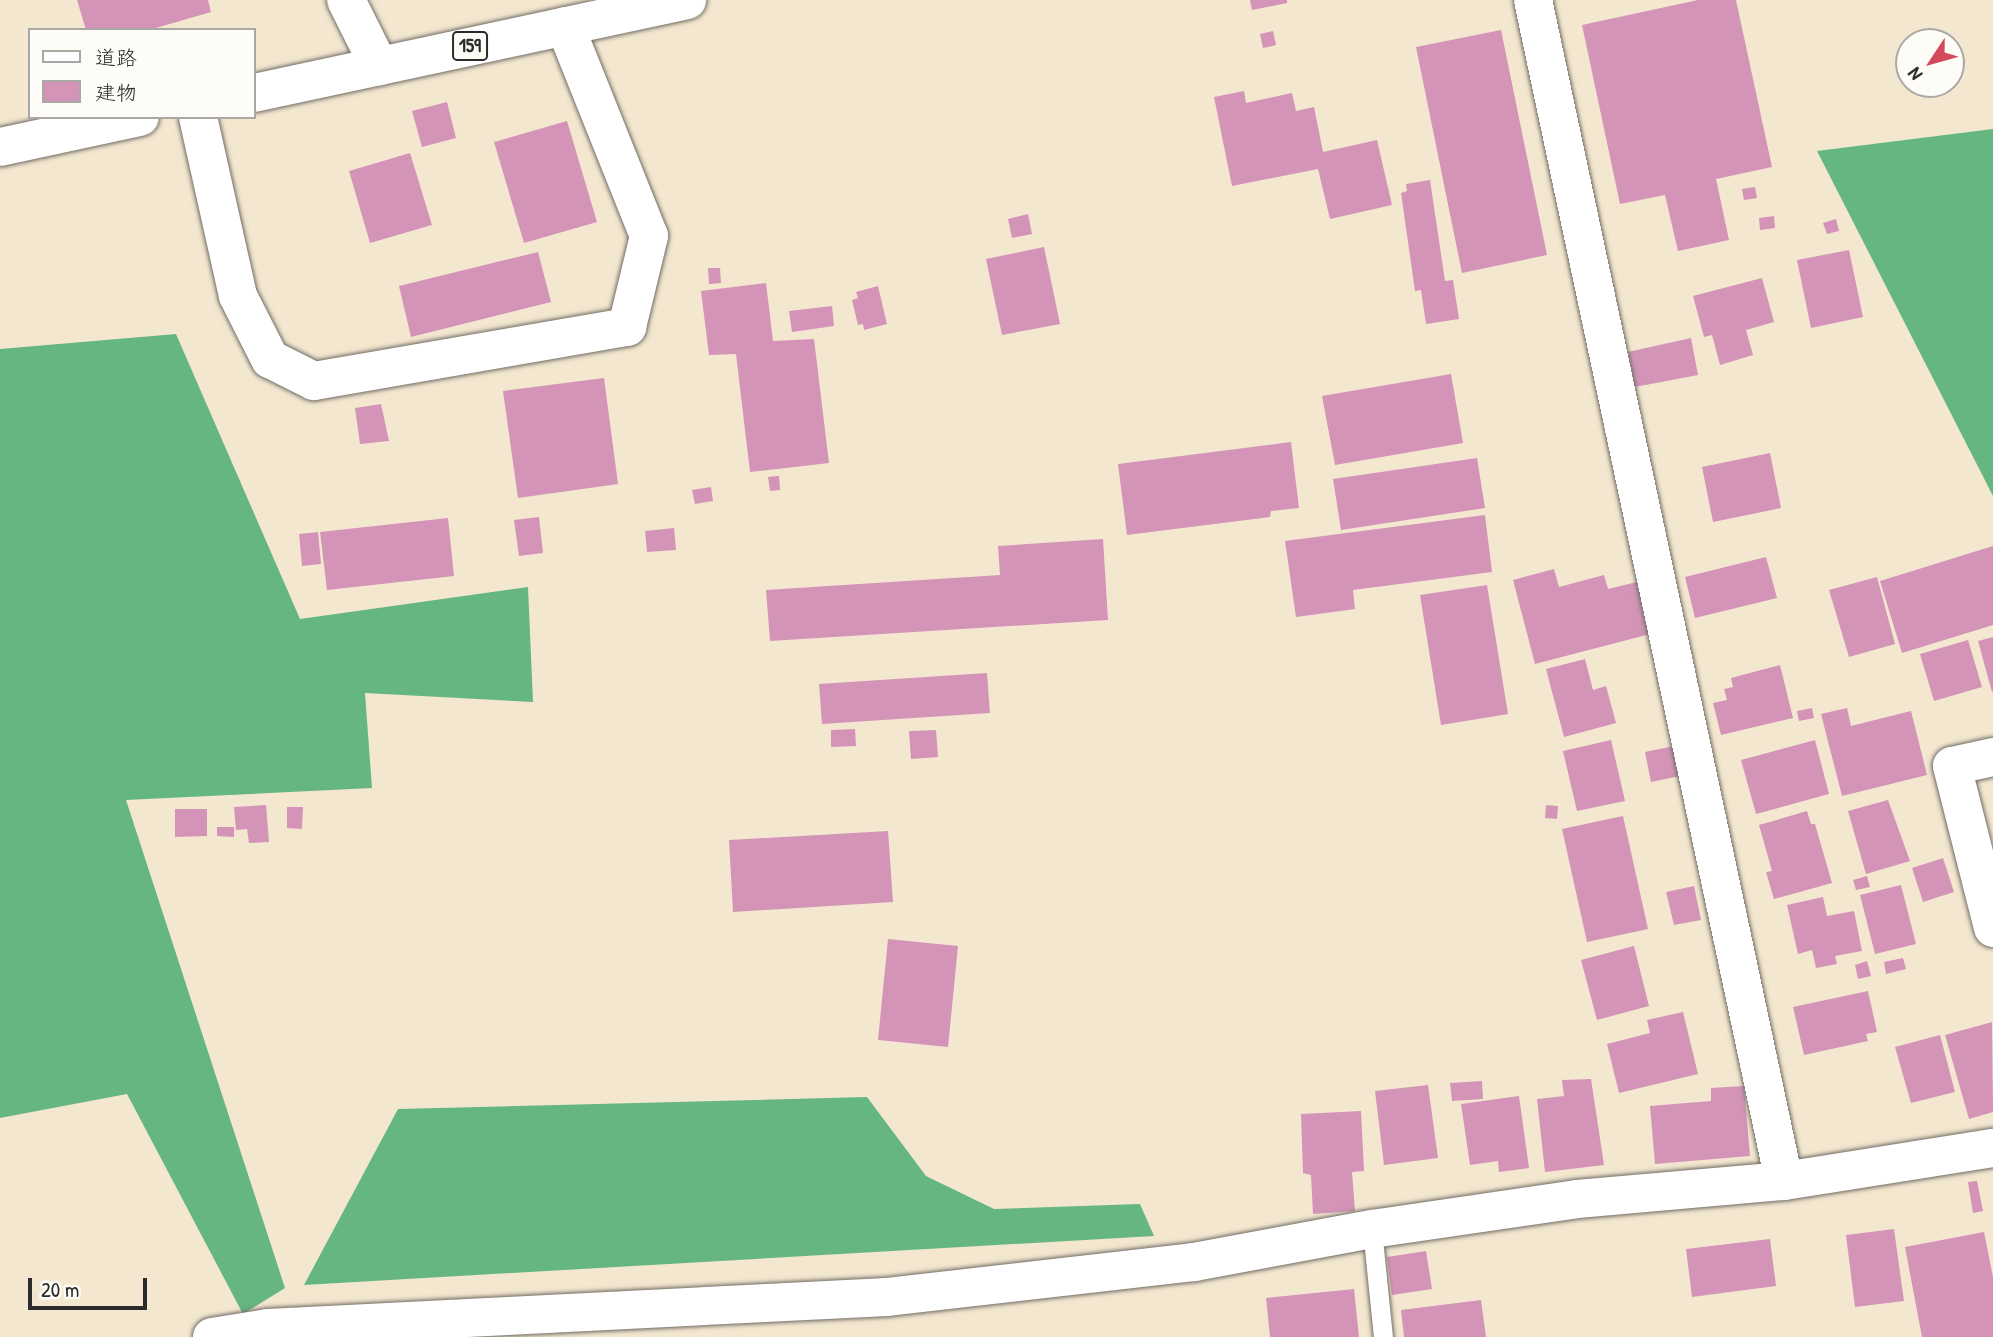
<!DOCTYPE html>
<html>
<head>
<meta charset="utf-8">
<style>
  body { margin:0 }
  #map { position:relative; width:1993px; height:1337px; overflow:hidden; background:#f4e7d0; font-family:"Patrick Hand","Klee One",sans-serif }
  div>[style] { position:absolute }
  [style*='--x'] { left:calc(var(--x)*1px); top:calc(var(--y)*1px); width:calc(var(--w)*1px); rotate:calc(var(--a)*1deg) }
  .forest>* { inset:0; background:#66b682 }
  .building>* { inset:0; background:#d394b8 }
  .roads { filter:drop-shadow(0 0 2px #716d65) drop-shadow(0 0 2px #716d65) }
  .service>* { height:19px; margin:-9.5px; padding:0 9.5px; transform-origin:9.5px; border-radius:9.5px; background:#fff }
  .minor>* { height:38px; margin:-19px; padding:0 19px; transform-origin:19px; border-radius:19px; background:#fff }
  .trunk>* { height:38px; margin:-19px; padding:0 19px; transform-origin:19px; border-radius:19px; background:#fff }
  span { translate:-50% -50%; white-space:nowrap; text-align:center; line-height:1.15; -webkit-text-stroke:5px #fdfcf7; paint-order:stroke }
  .shield-label span { padding:2px 5px; background:#fdfcf7; border:2px solid; border-radius:5px; -webkit-text-stroke-width:0 }
  .shield-label { font-size:19px; color:#2b2b2b; font-weight:700 }
  .legend { position:absolute; left:28px; top:28px; width:228px; height:91px; box-sizing:border-box; background:#fdfcf7; border:2px solid #a9a8a5; margin:0; padding:9px 12px; list-style:none; font-size:21px; color:#2b2b2b }
  .legend li { display:flex; align-items:center; gap:14px; height:35px }
  .legend b { width:35px; border:2px solid #a9a8a5 }
  .north { position:absolute; left:1895px; top:28px; width:70px; height:70px; box-sizing:border-box; background:#fdfcf7; border:2px solid #a9a8a5; border-radius:50%; rotate:234deg; font-size:19px; font-weight:700; line-height:28px; text-align:center; color:#2b2b2b }
  .north::after { content:''; display:block; margin:auto; width:24px; height:32px; background:#d1495b; clip-path:polygon(50% 0,100% 100%,50% 72%,0 100%) }
  .scale { position:absolute; left:28px; top:1278px; width:119px; height:32px; box-sizing:border-box; border:4px solid #2b2b2b; border-top:0; padding-left:9px; font-size:21px; line-height:24px; white-space:nowrap; color:#2b2b2b; -webkit-text-stroke:5px #fdfcf7; paint-order:stroke }
</style>
</head>
<body>
<div id="map">
  <div class="forest">
    <i style="clip-path:polygon(1993px 129px,1993px 496px,1817px 151px)"></i>
    <i style="clip-path:polygon(176px 334px,300px 619px,528px 587px,533px 702px,365px 693px,372px 788px,126px 800px,285px 1288px,243px 1314px,127px 1094px,0 1118px,0 349px)"></i>
    <i style="clip-path:polygon(867px 1097px,926px 1176px,994px 1209px,1140px 1204px,1154px 1236px,304px 1285px,398px 1109px)"></i>
  </div>
  <div class="building">
    <i style="clip-path:polygon(77px 0,208px 0,211px 12px,149px 30px,86px 30px)"></i>
    <i style="clip-path:polygon(1250px 0,1287px 0,1287px 3px,1252px 10px)"></i>
    <i style="clip-path:polygon(1698px 0,1736px 0,1772px 167px,1716px 179px,1729px 240px,1678px 251px,1665px 195px,1620px 204px,1582px 25px)"></i>
    <i style="clip-path:polygon(1501px 30px,1547px 255px,1462px 273px,1416px 47px)"></i>
    <i style="clip-path:polygon(1273px 31px,1276px 45px,1263px 48px,1260px 34px)"></i>
    <i style="clip-path:polygon(1244px 91px,1246px 103px,1292px 93px,1296px 111px,1314px 107px,1323px 152px,1377px 140px,1392px 205px,1330px 219px,1318px 169px,1232px 186px,1214px 97px)"></i>
    <i style="clip-path:polygon(447px 102px,456px 138px,422px 147px,412px 111px)"></i>
    <i style="clip-path:polygon(567px 121px,597px 222px,524px 243px,494px 142px)"></i>
    <i style="clip-path:polygon(410px 153px,432px 225px,370px 243px,349px 171px)"></i>
    <i style="clip-path:polygon(1430px 180px,1445px 281px,1453px 280px,1459px 319px,1426px 324px,1421px 290px,1415px 291px,1401px 193px,1407px 191px,1406px 184px)"></i>
    <i style="clip-path:polygon(1755px 187px,1757px 198px,1744px 200px,1742px 189px)"></i>
    <i style="clip-path:polygon(1028px 214px,1032px 234px,1012px 238px,1008px 219px)"></i>
    <i style="clip-path:polygon(1774px 216px,1775px 228px,1760px 230px,1759px 218px)"></i>
    <i style="clip-path:polygon(1836px 219px,1839px 231px,1827px 234px,1823px 223px)"></i>
    <i style="clip-path:polygon(1044px 247px,1060px 324px,1002px 335px,986px 259px)"></i>
    <i style="clip-path:polygon(1849px 250px,1863px 317px,1811px 328px,1797px 260px)"></i>
    <i style="clip-path:polygon(538px 252px,551px 302px,411px 337px,399px 286px)"></i>
    <i style="clip-path:polygon(708px 268px,720px 268px,721px 283px,709px 284px)"></i>
    <i style="clip-path:polygon(1762px 278px,1774px 322px,1746px 330px,1753px 355px,1720px 365px,1712px 335px,1704px 337px,1693px 296px)"></i>
    <i style="clip-path:polygon(766px 283px,773px 341px,814px 339px,829px 463px,750px 472px,736px 354px,709px 355px,701px 291px)"></i>
    <i style="clip-path:polygon(878px 286px,887px 324px,864px 330px,863px 324px,858px 325px,852px 300px,858px 298px,856px 292px)"></i>
    <i style="clip-path:polygon(832px 306px,834px 326px,792px 332px,789px 311px)"></i>
    <i style="clip-path:polygon(1691px 338px,1698px 375px,1635px 387px,1628px 352px)"></i>
    <i style="clip-path:polygon(1451px 374px,1463px 443px,1335px 465px,1322px 396px)"></i>
    <i style="clip-path:polygon(604px 378px,618px 484px,518px 498px,503px 391px)"></i>
    <i style="clip-path:polygon(381px 404px,389px 441px,360px 444px,355px 408px)"></i>
    <i style="clip-path:polygon(1291px 442px,1299px 508px,1271px 511px,1270px 517px,1127px 535px,1118px 464px)"></i>
    <i style="clip-path:polygon(1770px 453px,1781px 508px,1713px 522px,1702px 467px)"></i>
    <i style="clip-path:polygon(1477px 458px,1485px 508px,1341px 530px,1333px 479px)"></i>
    <i style="clip-path:polygon(779px 476px,780px 490px,770px 491px,768px 477px)"></i>
    <i style="clip-path:polygon(711px 487px,713px 501px,695px 504px,692px 490px)"></i>
    <i style="clip-path:polygon(1485px 515px,1492px 572px,1353px 590px,1355px 609px,1296px 617px,1285px 541px)"></i>
    <i style="clip-path:polygon(539px 517px,543px 553px,519px 556px,514px 520px)"></i>
    <i style="clip-path:polygon(448px 518px,454px 576px,327px 590px,320px 532px)"></i>
    <i style="clip-path:polygon(674px 528px,676px 550px,647px 552px,645px 531px)"></i>
    <i style="clip-path:polygon(318px 532px,321px 564px,302px 566px,299px 534px)"></i>
    <i style="clip-path:polygon(1103px 539px,1108px 620px,770px 641px,766px 590px,1000px 575px,998px 546px)"></i>
    <i style="clip-path:polygon(1993px 546px,1993px 625px,1902px 653px,1880px 581px)"></i>
    <i style="clip-path:polygon(1766px 557px,1777px 598px,1695px 618px,1685px 577px)"></i>
    <i style="clip-path:polygon(1554px 569px,1559px 587px,1604px 575px,1608px 589px,1641px 581px,1654px 633px,1535px 664px,1513px 580px)"></i>
    <i style="clip-path:polygon(1877px 577px,1895px 644px,1849px 657px,1829px 590px)"></i>
    <i style="clip-path:polygon(1487px 585px,1508px 714px,1441px 725px,1420px 595px)"></i>
    <i style="clip-path:polygon(1993px 637px,1993px 691px,1992px 692px,1978px 641px)"></i>
    <i style="clip-path:polygon(1968px 640px,1982px 687px,1934px 701px,1920px 654px)"></i>
    <i style="clip-path:polygon(1585px 659px,1593px 690px,1606px 686px,1616px 723px,1564px 737px,1546px 669px)"></i>
    <i style="clip-path:polygon(1780px 665px,1793px 718px,1721px 735px,1713px 703px,1727px 700px,1724px 689px,1733px 687px,1731px 678px)"></i>
    <i style="clip-path:polygon(987px 673px,990px 713px,822px 724px,819px 684px)"></i>
    <i style="clip-path:polygon(1812px 708px,1814px 718px,1799px 721px,1797px 711px)"></i>
    <i style="clip-path:polygon(1847px 708px,1851px 726px,1911px 711px,1927px 775px,1842px 796px,1821px 714px)"></i>
    <i style="clip-path:polygon(855px 729px,856px 746px,831px 747px,831px 730px)"></i>
    <i style="clip-path:polygon(936px 730px,938px 757px,911px 759px,909px 731px)"></i>
    <i style="clip-path:polygon(1611px 740px,1625px 801px,1577px 811px,1563px 751px)"></i>
    <i style="clip-path:polygon(1815px 740px,1829px 794px,1756px 814px,1741px 760px)"></i>
    <i style="clip-path:polygon(1674px 746px,1680px 776px,1651px 782px,1645px 752px)"></i>
    <i style="clip-path:polygon(1888px 800px,1910px 861px,1866px 874px,1848px 811px)"></i>
    <i style="clip-path:polygon(266px 805px,269px 842px,249px 843px,247px 829px,236px 830px,234px 807px)"></i>
    <i style="clip-path:polygon(1546px 805px,1558px 806px,1557px 819px,1545px 818px)"></i>
    <i style="clip-path:polygon(287px 807px,303px 807px,302px 829px,287px 828px)"></i>
    <i style="clip-path:polygon(175px 809px,207px 809px,207px 836px,175px 837px)"></i>
    <i style="clip-path:polygon(1807px 811px,1811px 824px,1815px 824px,1832px 883px,1774px 899px,1766px 872px,1772px 871px,1759px 825px)"></i>
    <i style="clip-path:polygon(1623px 816px,1648px 929px,1587px 942px,1562px 829px)"></i>
    <i style="clip-path:polygon(217px 827px,234px 827px,234px 837px,217px 836px)"></i>
    <i style="clip-path:polygon(888px 831px,893px 902px,733px 912px,729px 840px)"></i>
    <i style="clip-path:polygon(1943px 858px,1954px 892px,1923px 902px,1912px 868px)"></i>
    <i style="clip-path:polygon(1867px 876px,1870px 887px,1856px 890px,1853px 880px)"></i>
    <i style="clip-path:polygon(1901px 885px,1916px 944px,1875px 954px,1860px 895px)"></i>
    <i style="clip-path:polygon(1694px 886px,1701px 920px,1674px 925px,1666px 892px)"></i>
    <i style="clip-path:polygon(1823px 897px,1827px 916px,1854px 911px,1862px 951px,1835px 956px,1837px 964px,1816px 968px,1812px 950px,1798px 954px,1787px 905px)"></i>
    <i style="clip-path:polygon(888px 939px,958px 946px,948px 1047px,878px 1040px)"></i>
    <i style="clip-path:polygon(1634px 946px,1649px 1006px,1597px 1020px,1581px 960px)"></i>
    <i style="clip-path:polygon(1903px 958px,1906px 969px,1886px 974px,1884px 962px)"></i>
    <i style="clip-path:polygon(1867px 961px,1871px 976px,1858px 979px,1855px 965px)"></i>
    <i style="clip-path:polygon(1868px 991px,1877px 1032px,1866px 1034px,1868px 1041px,1804px 1055px,1793px 1007px)"></i>
    <i style="clip-path:polygon(1683px 1012px,1698px 1074px,1619px 1093px,1607px 1044px,1650px 1033px,1647px 1020px)"></i>
    <i style="clip-path:polygon(1992px 1022px,1993px 1112px,1969px 1119px,1945px 1035px)"></i>
    <i style="clip-path:polygon(1940px 1035px,1955px 1092px,1911px 1103px,1895px 1047px)"></i>
    <i style="clip-path:polygon(1591px 1079px,1604px 1165px,1545px 1172px,1537px 1099px,1564px 1096px,1562px 1080px)"></i>
    <i style="clip-path:polygon(1482px 1081px,1483px 1099px,1452px 1101px,1450px 1083px)"></i>
    <i style="clip-path:polygon(1428px 1085px,1438px 1158px,1384px 1165px,1375px 1091px)"></i>
    <i style="clip-path:polygon(1744px 1086px,1750px 1156px,1655px 1164px,1650px 1106px,1711px 1101px,1711px 1088px)"></i>
    <i style="clip-path:polygon(1519px 1096px,1529px 1168px,1499px 1172px,1498px 1161px,1470px 1165px,1461px 1104px)"></i>
    <i style="clip-path:polygon(1361px 1111px,1364px 1171px,1352px 1172px,1355px 1211px,1313px 1214px,1311px 1175px,1303px 1173px,1301px 1114px)"></i>
    <i style="clip-path:polygon(1977px 1181px,1983px 1211px,1973px 1213px,1968px 1182px)"></i>
    <i style="clip-path:polygon(1894px 1229px,1904px 1301px,1855px 1307px,1846px 1235px)"></i>
    <i style="clip-path:polygon(1984px 1232px,1993px 1277px,1993px 1337px,1922px 1337px,1905px 1247px)"></i>
    <i style="clip-path:polygon(1770px 1239px,1776px 1286px,1692px 1297px,1686px 1249px)"></i>
    <i style="clip-path:polygon(1426px 1251px,1432px 1289px,1392px 1295px,1387px 1257px)"></i>
    <i style="clip-path:polygon(1354px 1289px,1359px 1337px,1270px 1337px,1266px 1298px)"></i>
    <i style="clip-path:polygon(1481px 1300px,1486px 1337px,1404px 1337px,1401px 1310px)"></i>
  </div>
  <div class="roads">
    <div class="service">
      <i style="--x:1372;--y:1229;--w:109;--a:84.2"></i>
    </div>
    <div class="minor">
      <i style="--x:346;--y:0;--w:74;--a:63.4"></i>
      <i style="--x:1533;--y:0;--w:1207;--a:78"></i>
      <i style="--x:198;--y:117;--w:183;--a:77.4"></i>
      <i style="--x:238;--y:296;--w:71;--a:63.1"></i>
      <i style="--x:270;--y:359;--w:49;--a:26.6"></i>
      <i style="--x:314;--y:381;--w:318;--a:-9.8"></i>
      <i style="--x:627;--y:327;--w:94;--a:-76.4"></i>
      <i style="--x:649;--y:236;--w:226;--a:-111.8"></i>
      <i style="--x:1993;--y:757;--w:42;--a:167.6"></i>
      <i style="--x:1952;--y:766;--w:167;--a:75.8"></i>
      <i style="--x:212;--y:1337;--w:57;--a:-9.1"></i>
      <i style="--x:268;--y:1328;--w:620;--a:-2.87"></i>
      <i style="--x:887;--y:1297;--w:309;--a:-6.5"></i>
      <i style="--x:1194;--y:1262;--w:181;--a:-10.5"></i>
      <i style="--x:1372;--y:1229;--w:207;--a:-8.3"></i>
      <i style="--x:1577;--y:1199;--w:208;--a:-5"></i>
      <i style="--x:1784;--y:1181;--w:212;--a:-9"></i>
    </div>
    <div class="trunk">
      <i style="--x:254;--y:93;--w:443;--a:-12.1"></i>
      <i style="--x:0;--y:147;--w:143;--a:-12.1"></i>
    </div>
  </div>
  <div class="shield-label">
    <span style="left:470px;top:46px">159</span>
  </div>
  <ul class="legend">
  <li><b style="height:9px;background:#fff"></b>道路</li>
  <li><b style="height:19px;background:#d394b8"></b>建物</li>
  </ul>
  <div class="north">N</div>
  <div class="scale">20 m</div>
</div>
</body>
</html>
